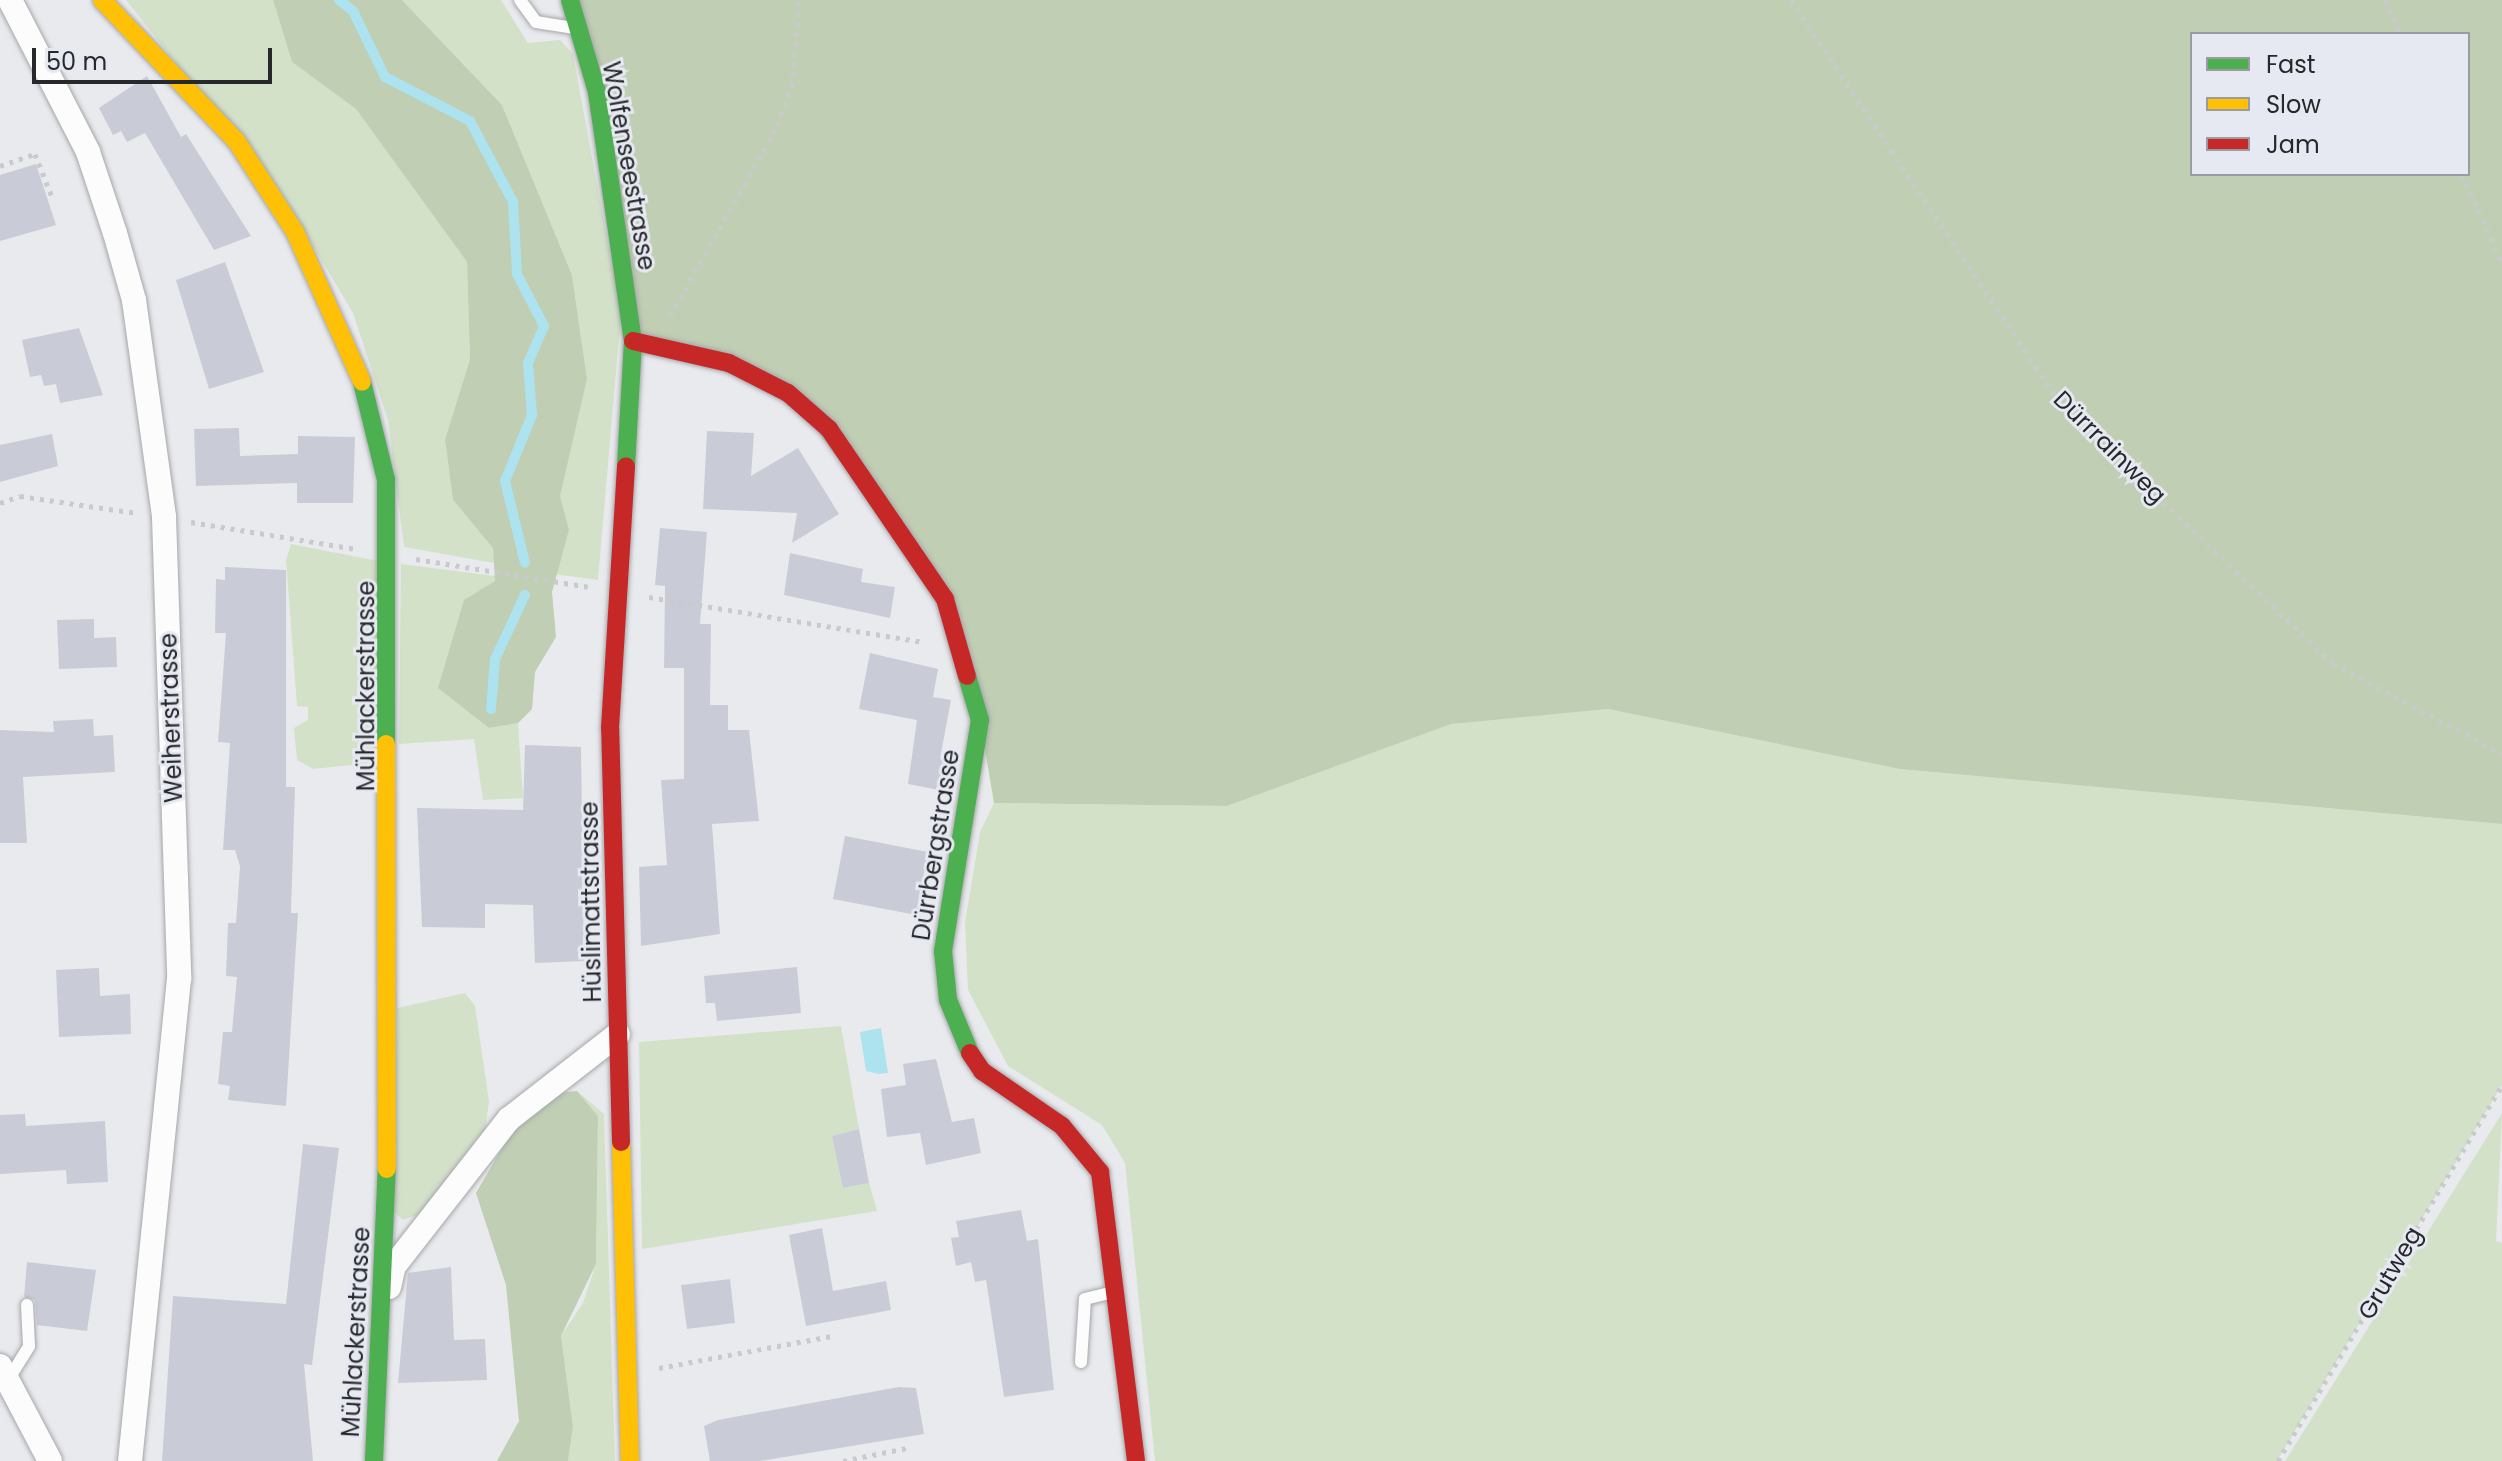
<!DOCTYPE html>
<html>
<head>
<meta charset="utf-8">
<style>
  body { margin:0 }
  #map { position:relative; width:2502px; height:1461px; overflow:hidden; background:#e9eaee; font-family:Poppins,sans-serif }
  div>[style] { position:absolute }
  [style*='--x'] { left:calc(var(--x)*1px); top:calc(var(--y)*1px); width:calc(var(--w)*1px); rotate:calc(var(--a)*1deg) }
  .green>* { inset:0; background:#d4e1c9 }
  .forest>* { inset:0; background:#c0ceb3 }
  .water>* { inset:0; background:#ade2ef }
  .stream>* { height:10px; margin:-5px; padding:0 5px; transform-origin:5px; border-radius:5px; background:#ade2ef }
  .building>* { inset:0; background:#c9ccd7 }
  .path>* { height:5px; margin-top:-2.5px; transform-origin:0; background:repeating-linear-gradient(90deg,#c9cacc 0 4px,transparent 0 10px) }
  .roads { filter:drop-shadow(0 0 2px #a6a7aa) drop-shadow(0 0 2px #a6a7aa) }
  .lane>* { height:12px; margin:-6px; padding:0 6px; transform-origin:6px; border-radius:6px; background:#fcfcfc }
  .street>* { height:24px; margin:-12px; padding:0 12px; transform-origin:12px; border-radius:12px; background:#fcfcfc }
  .fast>* { height:18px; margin:-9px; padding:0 9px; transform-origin:9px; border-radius:9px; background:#4caf50 }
  .slow>* { height:18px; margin:-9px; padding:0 9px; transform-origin:9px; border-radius:9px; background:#ffc107 }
  .jam>* { height:18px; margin:-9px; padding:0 9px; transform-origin:9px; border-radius:9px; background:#c62828 }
  span { translate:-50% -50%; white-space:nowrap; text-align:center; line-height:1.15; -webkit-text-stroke:6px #e6e9f1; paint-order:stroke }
  .street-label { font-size:24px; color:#27282b }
  .legend { position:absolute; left:2190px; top:32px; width:280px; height:144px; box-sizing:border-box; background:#e6e9f1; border:2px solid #9a9ca2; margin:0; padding:10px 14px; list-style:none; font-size:24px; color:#27282b }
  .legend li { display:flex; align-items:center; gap:16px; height:40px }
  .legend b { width:40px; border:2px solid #9a9ca2 }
  .scale { position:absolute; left:32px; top:48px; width:240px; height:36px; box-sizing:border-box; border:4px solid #27282b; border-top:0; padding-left:10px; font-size:24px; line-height:28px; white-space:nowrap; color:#27282b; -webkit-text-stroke:6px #e6e9f1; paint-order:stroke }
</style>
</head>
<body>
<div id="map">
  <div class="green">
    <i style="clip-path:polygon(126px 0,273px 0,292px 62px,356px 109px,467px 262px,470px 359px,445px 441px,453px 500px,493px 548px,494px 563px,404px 547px,388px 420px,353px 313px,293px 212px)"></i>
    <i style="clip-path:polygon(402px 0,501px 0,528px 43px,560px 40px,573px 54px,621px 314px,598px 580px,554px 574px,569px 531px,559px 496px,587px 379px,572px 275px,502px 105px)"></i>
    <i style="clip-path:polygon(291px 544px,378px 561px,378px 762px,313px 769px,297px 760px,294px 728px,308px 720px,308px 707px,297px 706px,286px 560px)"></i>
    <i style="clip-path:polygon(401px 564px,495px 576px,489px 728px,518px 723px,523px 798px,483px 800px,474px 739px,399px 744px)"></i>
    <i style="clip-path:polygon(1608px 709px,1900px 769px,2502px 824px,2502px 1085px,2277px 1461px,1155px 1461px,1125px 1163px,1102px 1125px,1008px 1066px,968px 990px,965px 922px,980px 832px,994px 803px,1227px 806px,1452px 723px)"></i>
    <i style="clip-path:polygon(465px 993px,475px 1006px,489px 1101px,485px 1131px,418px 1215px,403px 1220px,394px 1212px,397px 1008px)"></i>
    <i style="clip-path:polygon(841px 1026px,859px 1129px,833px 1136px,843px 1188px,869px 1183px,877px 1211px,642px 1249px,639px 1042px)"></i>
    <i style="clip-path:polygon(577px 1091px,604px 1114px,615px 1461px,568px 1461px,573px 1426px,561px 1336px,583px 1303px,596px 1264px,598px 1116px)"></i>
    <i style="clip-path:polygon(2502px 1113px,2496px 1241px,2502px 1243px,2502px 1461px,2285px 1461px)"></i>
  </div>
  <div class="forest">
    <i style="clip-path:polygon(273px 0,402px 0,502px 105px,572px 275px,587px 379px,560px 496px,569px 530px,552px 592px,556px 637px,535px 672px,532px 709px,518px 723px,489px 728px,438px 688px,464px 600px,495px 581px,493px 548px,453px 500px,445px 440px,470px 359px,467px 262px,356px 109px,292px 62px)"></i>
    <i style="clip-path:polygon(evenodd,570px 0,2502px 0,2502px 824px,1900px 769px,1608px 709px,1451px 724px,1227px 806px,994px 803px,980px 720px,945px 599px,788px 393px,633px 341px,570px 0,2192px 34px,2468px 34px,2468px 174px,2192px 174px,2192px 34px)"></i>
    <i style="clip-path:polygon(577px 1091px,598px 1116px,596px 1264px,561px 1336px,573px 1426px,568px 1461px,497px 1461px,519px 1421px,506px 1285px,476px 1193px,509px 1136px,558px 1093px)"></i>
  </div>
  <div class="water">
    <i style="clip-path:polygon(881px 1028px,888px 1073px,879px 1074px,866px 1071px,860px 1032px)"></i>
  </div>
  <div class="stream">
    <i style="--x:339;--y:0;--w:18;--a:38"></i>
    <i style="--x:353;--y:11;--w:73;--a:64.1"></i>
    <i style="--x:385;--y:77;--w:96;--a:27.4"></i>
    <i style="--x:470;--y:121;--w:92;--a:62"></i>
    <i style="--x:513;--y:202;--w:72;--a:86.8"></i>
    <i style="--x:517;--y:274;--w:59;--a:62.6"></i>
    <i style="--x:544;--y:326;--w:40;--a:113.4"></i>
    <i style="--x:528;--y:363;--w:52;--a:85.6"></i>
    <i style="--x:532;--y:415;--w:71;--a:112.2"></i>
    <i style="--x:505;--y:481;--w:84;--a:76.3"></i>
    <i style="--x:491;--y:709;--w:50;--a:-85.4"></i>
    <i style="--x:495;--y:659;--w:71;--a:-64.9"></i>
  </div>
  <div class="building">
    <i style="clip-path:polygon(147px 76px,181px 137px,186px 134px,251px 236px,214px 250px,145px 133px,127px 142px,121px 131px,113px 135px,99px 108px)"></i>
    <i style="clip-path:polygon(36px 164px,56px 225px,0 241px,0 175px)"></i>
    <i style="clip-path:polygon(225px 262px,264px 372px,209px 389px,176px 280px)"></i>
    <i style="clip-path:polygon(79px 328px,103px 395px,60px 403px,56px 384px,44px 386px,41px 375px,30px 377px,22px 340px)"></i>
    <i style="clip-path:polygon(239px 428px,240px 456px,298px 454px,298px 436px,355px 437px,353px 503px,297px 503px,297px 483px,196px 486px,194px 429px)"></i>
    <i style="clip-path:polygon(707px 431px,754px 433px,751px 476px,798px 448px,839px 514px,792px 543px,797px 513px,703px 509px)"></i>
    <i style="clip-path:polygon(52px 434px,58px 466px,0 482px,0 445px)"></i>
    <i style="clip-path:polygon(660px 528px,707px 532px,700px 624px,711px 624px,710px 705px,728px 705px,728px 730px,749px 730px,759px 821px,712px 824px,720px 934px,641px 946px,639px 867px,667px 865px,661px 780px,684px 779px,684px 668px,664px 668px,665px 586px,655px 585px)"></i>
    <i style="clip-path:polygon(790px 553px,863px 569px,861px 582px,895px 587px,890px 618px,784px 595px)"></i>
    <i style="clip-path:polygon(225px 567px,286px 570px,286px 787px,295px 787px,291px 913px,298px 913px,286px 1106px,228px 1100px,230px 1086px,218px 1084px,223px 1032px,232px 1032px,237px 977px,226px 976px,228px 923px,236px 923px,240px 866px,235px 850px,223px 850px,230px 743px,218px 742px,226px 633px,215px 633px,216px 579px,225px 580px)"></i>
    <i style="clip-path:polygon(94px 619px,94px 638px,116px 637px,117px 667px,59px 669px,57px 620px)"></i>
    <i style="clip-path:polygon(870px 653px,938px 669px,933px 697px,951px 700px,940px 759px,951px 761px,944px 791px,908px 784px,917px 720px,859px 709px)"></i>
    <i style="clip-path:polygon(93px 719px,94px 736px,113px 735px,115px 772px,23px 777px,27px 843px,0 843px,0 730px,54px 732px,53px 721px)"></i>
    <i style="clip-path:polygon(525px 745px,581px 747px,584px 961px,535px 963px,533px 905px,485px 904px,485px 928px,422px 927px,417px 808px,523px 810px)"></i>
    <i style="clip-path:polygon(845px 836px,928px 852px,916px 915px,833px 899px)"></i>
    <i style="clip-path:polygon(797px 967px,801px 1013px,717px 1021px,715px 1003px,706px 1003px,704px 976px)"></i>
    <i style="clip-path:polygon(99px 968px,100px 996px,130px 994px,131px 1034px,59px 1037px,56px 970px)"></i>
    <i style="clip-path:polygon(936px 1059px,952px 1122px,974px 1118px,981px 1153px,926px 1165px,920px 1133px,887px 1137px,881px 1089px,906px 1085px,903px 1064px)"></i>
    <i style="clip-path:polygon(25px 1114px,26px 1126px,105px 1121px,108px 1182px,67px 1184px,66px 1170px,0 1174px,0 1115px)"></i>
    <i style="clip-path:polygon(859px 1129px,869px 1183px,843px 1188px,832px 1136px)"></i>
    <i style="clip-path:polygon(303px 1144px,339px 1148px,312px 1365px,304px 1364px,313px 1461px,162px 1461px,173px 1296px,286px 1304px)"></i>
    <i style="clip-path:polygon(1021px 1210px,1027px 1241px,1038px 1239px,1054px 1390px,1004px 1397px,986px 1280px,975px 1282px,971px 1262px,956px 1266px,951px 1238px,959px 1237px,956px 1221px)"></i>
    <i style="clip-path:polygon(822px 1228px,833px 1291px,886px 1281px,891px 1310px,806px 1326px,789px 1235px)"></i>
    <i style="clip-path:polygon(27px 1262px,96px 1270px,87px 1331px,37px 1325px,35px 1300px,24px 1297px)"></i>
    <i style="clip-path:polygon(451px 1267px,454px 1340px,485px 1339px,487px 1380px,398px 1383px,408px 1273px)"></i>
    <i style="clip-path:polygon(730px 1279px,735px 1323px,687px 1329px,681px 1285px)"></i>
    <i style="clip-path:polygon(899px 1387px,916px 1388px,924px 1434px,760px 1461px,710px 1461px,704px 1426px,718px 1420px)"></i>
  </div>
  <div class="path">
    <i style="--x:1791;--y:0;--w:488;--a:56.3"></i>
    <i style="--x:2062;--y:406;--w:373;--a:43.5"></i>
    <i style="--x:2333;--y:663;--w:192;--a:28.3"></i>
    <i style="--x:2385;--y:0;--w:37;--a:66"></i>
    <i style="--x:0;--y:166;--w:37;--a:-19"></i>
    <i style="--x:35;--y:154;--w:46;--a:68.4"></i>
    <i style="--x:2462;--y:174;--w:98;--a:66"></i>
    <i style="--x:670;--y:316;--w:209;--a:-60.5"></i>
    <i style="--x:773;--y:134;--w:52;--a:-68.4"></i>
    <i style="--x:792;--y:86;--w:86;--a:-85.3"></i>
    <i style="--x:0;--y:503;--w:21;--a:-19"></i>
    <i style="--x:20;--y:496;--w:118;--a:8.3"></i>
    <i style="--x:191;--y:522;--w:166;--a:9.3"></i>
    <i style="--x:416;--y:559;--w:174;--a:9.2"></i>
    <i style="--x:649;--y:597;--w:278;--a:9.3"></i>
    <i style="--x:659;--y:1368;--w:176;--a:-10.5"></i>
    <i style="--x:843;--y:1461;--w:65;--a:-11.5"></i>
    <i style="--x:2278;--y:1461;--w:438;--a:-59.2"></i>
  </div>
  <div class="roads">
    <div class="lane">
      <i style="--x:520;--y:0;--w:27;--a:54"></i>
      <i style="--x:536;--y:22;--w:39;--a:9"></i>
      <i style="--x:1081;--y:1362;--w:63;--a:-86.4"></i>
      <i style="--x:1085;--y:1299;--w:29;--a:-14"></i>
      <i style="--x:8;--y:1380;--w:40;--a:-58"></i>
      <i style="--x:29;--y:1346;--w:41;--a:-92.8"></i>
    </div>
    <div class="street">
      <i style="--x:10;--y:0;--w:171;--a:62.8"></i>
      <i style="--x:88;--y:152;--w:85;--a:71.6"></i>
      <i style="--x:115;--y:233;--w:70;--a:74.2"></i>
      <i style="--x:134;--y:300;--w:219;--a:82.1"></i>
      <i style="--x:164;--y:517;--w:462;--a:88.1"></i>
      <i style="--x:179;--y:979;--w:484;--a:95.8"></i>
      <i style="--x:389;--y:1287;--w:22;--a:-77"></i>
      <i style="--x:394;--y:1266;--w:187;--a:-52"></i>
      <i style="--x:509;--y:1119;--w:138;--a:-37.9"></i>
      <i style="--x:0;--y:1366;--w:107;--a:62.2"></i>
    </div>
    <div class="fast">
      <i style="--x:570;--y:0;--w:96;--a:73.6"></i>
      <i style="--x:597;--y:92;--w:252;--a:81.8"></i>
      <i style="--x:633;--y:341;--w:125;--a:93.2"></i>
      <i style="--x:362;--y:382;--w:101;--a:76.2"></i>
      <i style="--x:386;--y:480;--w:264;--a:90"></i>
      <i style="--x:967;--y:676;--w:46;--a:73.5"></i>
      <i style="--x:980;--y:720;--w:234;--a:99.1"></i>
      <i style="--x:943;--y:951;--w:49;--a:84.2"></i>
      <i style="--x:948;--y:1000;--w:57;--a:67.5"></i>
      <i style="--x:374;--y:1461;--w:292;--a:-87.5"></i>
    </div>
    <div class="slow">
      <i style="--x:102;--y:0;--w:196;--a:46.4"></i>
      <i style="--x:237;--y:142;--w:107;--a:57.2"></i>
      <i style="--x:295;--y:232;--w:164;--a:65.9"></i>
      <i style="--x:386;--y:744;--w:425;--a:89.9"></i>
      <i style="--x:621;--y:1142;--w:319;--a:88.4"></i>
    </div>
    <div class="jam">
      <i style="--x:633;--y:341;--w:98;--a:12.9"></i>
      <i style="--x:729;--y:363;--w:66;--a:27"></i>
      <i style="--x:788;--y:393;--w:55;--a:41.3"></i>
      <i style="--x:829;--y:429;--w:206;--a:55.7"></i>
      <i style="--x:945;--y:599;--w:80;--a:74.1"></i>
      <i style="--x:970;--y:1053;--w:22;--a:56"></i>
      <i style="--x:982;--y:1071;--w:97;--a:34.5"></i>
      <i style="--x:1062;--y:1126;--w:60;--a:50.4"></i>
      <i style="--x:1100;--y:1172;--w:291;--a:82.9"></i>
      <i style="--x:621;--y:1142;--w:414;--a:-91.5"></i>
      <i style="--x:610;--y:728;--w:262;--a:-86.5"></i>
    </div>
  </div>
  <div class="street-label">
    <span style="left:629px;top:166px;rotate:80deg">Wolfenseestrasse</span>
    <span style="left:2110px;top:447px;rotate:45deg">Dürrrainweg</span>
    <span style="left:366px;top:686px;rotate:-90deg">Mühlackerstrasse</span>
    <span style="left:171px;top:718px;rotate:-92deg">Weiherstrasse</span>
    <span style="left:936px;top:845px;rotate:-81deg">Dürrbergstrasse</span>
    <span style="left:591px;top:902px;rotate:-91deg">Hüslimattstrasse</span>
    <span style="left:2390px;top:1273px;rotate:-60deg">Grutweg</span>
    <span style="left:356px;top:1332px;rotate:-87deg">Mühlackerstrasse</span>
  </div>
  <ul class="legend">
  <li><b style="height:10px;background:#4caf50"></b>Fast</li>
  <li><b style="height:10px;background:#ffc107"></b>Slow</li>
  <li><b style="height:10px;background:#c62828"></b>Jam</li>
  </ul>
  <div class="scale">50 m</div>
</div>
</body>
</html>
